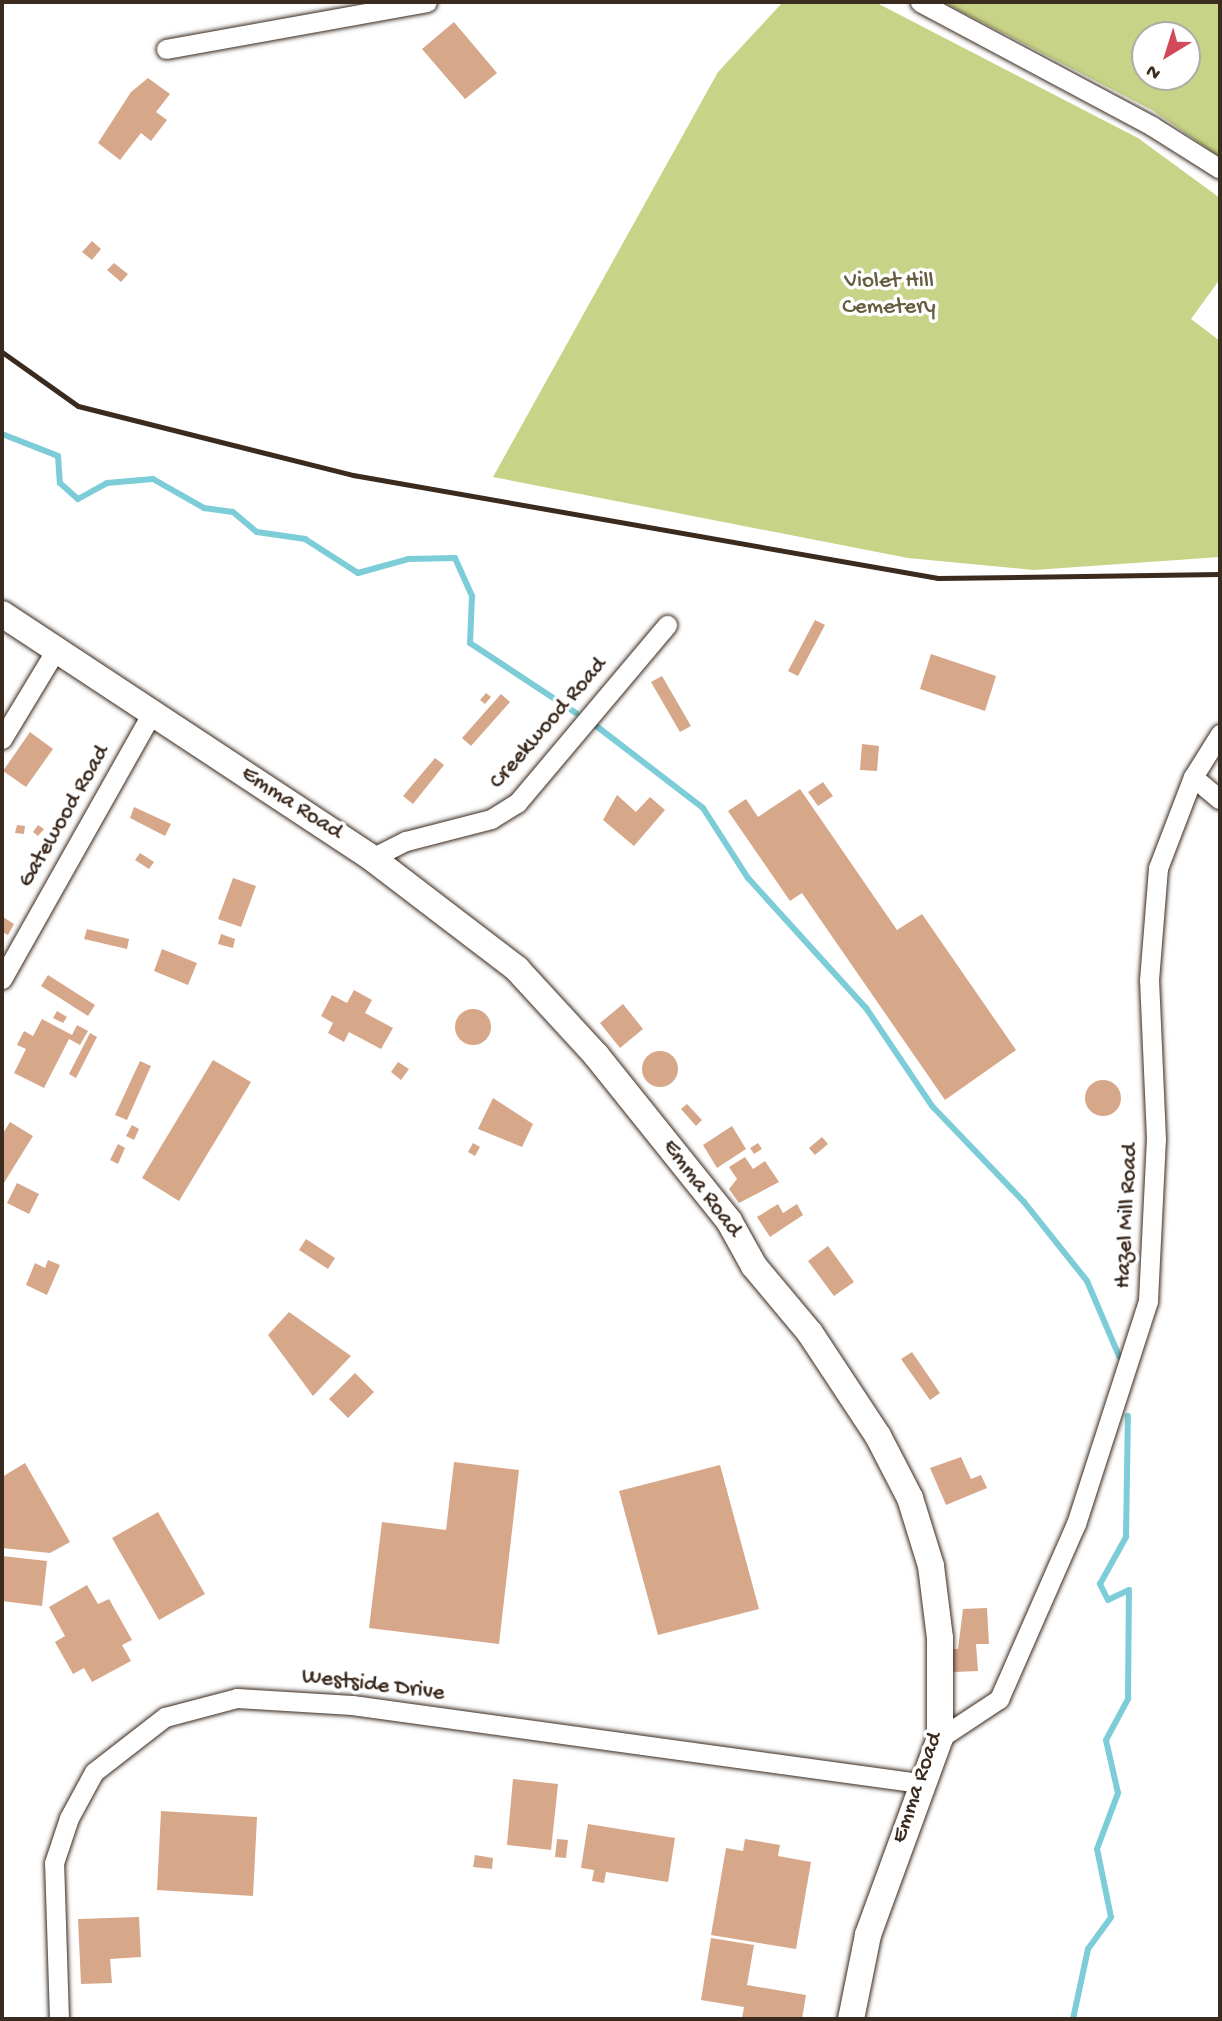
<!DOCTYPE html>
<html>
<head>
<meta charset="utf-8">
<style>
  body { margin:0 }
  #map { position:relative; width:1222px; height:2021px; overflow:hidden; background:#fff; font-family:"Gochi Hand",sans-serif }
  div>[style] { position:absolute }
  [style*='--x'] { left:calc(var(--x)*1px); top:calc(var(--y)*1px); width:calc(var(--w)*1px); rotate:calc(var(--a)*1deg) }
  .green>* { inset:0; background:#c7d387 }
  .stream>* { height:6px; margin:-3px; padding:0 3px; transform-origin:3px; border-radius:3px; background:#7dcdd9 }
  .building>* { inset:0; background:#d7a789 }
  .round { border-radius:50% }
  .roads { filter:drop-shadow(0 0 2px #3b2a1e) drop-shadow(0 0 2px #3b2a1e) }
  .street>* { height:19px; margin:-9.5px; padding:0 9.5px; transform-origin:9.5px; border-radius:9.5px; background:#fff }
  .secondary>* { height:26px; margin:-13px; padding:0 13px; transform-origin:13px; border-radius:13px; background:#fff }
  .rail>* { height:5px; margin:-2.5px; padding:0 2.5px; transform-origin:2.5px; border-radius:2.5px; background:#3b2a1e }
  span { translate:-50% -50%; white-space:nowrap; text-align:center; line-height:1.15; -webkit-text-stroke:7px #fff; paint-order:stroke }
  .park-label { font-size:23px; color:#655d3e }
  .street-label { font-size:23px; color:#3b2a1e }
  .frame { position:absolute; inset:0; border:4px solid #3b2a1e; pointer-events:none }
  .north { position:absolute; left:1131px; top:21px; width:70px; height:70px; box-sizing:border-box; background:#fff; border:2px solid #b1aaa5; border-radius:50%; rotate:218deg; font-size:19px; font-weight:700; line-height:28px; text-align:center; color:#3b2a1e }
  .north::after { content:''; display:block; margin:auto; width:24px; height:32px; background:#d1495b; clip-path:polygon(50% 0,100% 100%,50% 72%,0 100%) }
</style>
</head>
<body>
<div id="map">
  <div class="green">
    <i style="clip-path:polygon(783px 2px,875px 2px,1138px 138px,1220px 198px,1220px 279px,1191px 319px,1220px 341px,1220px 557px,1034px 570px,908px 558px,493px 477px,718px 72px)"></i>
    <i style="clip-path:polygon(evenodd,943px 2px,1220px 2px,1220px 157px,1152px 110px,943px 2px,1145px 35px,1187px 35px,1187px 77px,1145px 77px,1145px 35px)"></i>
  </div>
  <div class="stream">
    <i style="--x:2;--y:434;--w:60;--a:21.4"></i>
    <i style="--x:58;--y:456;--w:27;--a:86"></i>
    <i style="--x:60;--y:483;--w:24;--a:42"></i>
    <i style="--x:78;--y:499;--w:33;--a:-29"></i>
    <i style="--x:107;--y:483;--w:46;--a:-5"></i>
    <i style="--x:153;--y:479;--w:59;--a:29.6"></i>
    <i style="--x:204;--y:508;--w:29;--a:8"></i>
    <i style="--x:233;--y:512;--w:31;--a:40"></i>
    <i style="--x:257;--y:532;--w:49;--a:8.3"></i>
    <i style="--x:305;--y:539;--w:63;--a:32.7"></i>
    <i style="--x:358;--y:573;--w:52;--a:-15.6"></i>
    <i style="--x:408;--y:559;--w:47;--a:-1.2"></i>
    <i style="--x:455;--y:558;--w:42;--a:65.9"></i>
    <i style="--x:472;--y:596;--w:47;--a:92.4"></i>
    <i style="--x:470;--y:643;--w:127;--a:33.4"></i>
    <i style="--x:595;--y:725;--w:136;--a:37.5"></i>
    <i style="--x:703;--y:808;--w:83;--a:57.3"></i>
    <i style="--x:748;--y:878;--w:176;--a:47.8"></i>
    <i style="--x:866;--y:1008;--w:118;--a:56"></i>
    <i style="--x:932;--y:1106;--w:133;--a:46.2"></i>
    <i style="--x:1024;--y:1202;--w:101;--a:51.4"></i>
    <i style="--x:1087;--y:1281;--w:82;--a:66.9"></i>
    <i style="--x:1073;--y:2019;--w:72;--a:-77.9"></i>
    <i style="--x:1088;--y:1949;--w:39;--a:-54"></i>
    <i style="--x:1111;--y:1917;--w:69;--a:-101.6"></i>
    <i style="--x:1097;--y:1849;--w:60;--a:-69.4"></i>
    <i style="--x:1118;--y:1793;--w:54;--a:-102.8"></i>
    <i style="--x:1106;--y:1740;--w:47;--a:-61.8"></i>
    <i style="--x:1128;--y:1699;--w:109;--a:-89.5"></i>
    <i style="--x:1129;--y:1590;--w:23;--a:155"></i>
    <i style="--x:1108;--y:1600;--w:18;--a:-117"></i>
    <i style="--x:1100;--y:1584;--w:54;--a:-61"></i>
    <i style="--x:1126;--y:1537;--w:121;--a:-89.1"></i>
  </div>
  <div class="building">
    <i style="clip-path:polygon(454px 22px,497px 73px,465px 99px,422px 49px)"></i>
    <i style="clip-path:polygon(148px 78px,170px 94px,156px 112px,167px 120px,151px 141px,141px 133px,120px 160px,98px 143px,131px 92px)"></i>
    <i style="clip-path:polygon(92px 241px,101px 249px,92px 260px,82px 252px)"></i>
    <i style="clip-path:polygon(114px 263px,128px 274px,121px 282px,107px 270px)"></i>
    <i style="clip-path:polygon(815px 620px,825px 625px,798px 676px,788px 671px)"></i>
    <i style="clip-path:polygon(931px 654px,996px 676px,985px 711px,920px 689px)"></i>
    <i style="clip-path:polygon(662px 676px,691px 726px,680px 732px,651px 682px)"></i>
    <i style="clip-path:polygon(486px 693px,491px 697px,485px 704px,480px 700px)"></i>
    <i style="clip-path:polygon(501px 694px,510px 702px,471px 746px,462px 738px)"></i>
    <i style="clip-path:polygon(30px 732px,53px 749px,26px 787px,3px 771px)"></i>
    <i style="clip-path:polygon(862px 744px,879px 746px,877px 771px,860px 770px)"></i>
    <i style="clip-path:polygon(435px 758px,444px 765px,413px 804px,403px 796px)"></i>
    <i style="clip-path:polygon(823px 782px,833px 796px,818px 806px,808px 792px)"></i>
    <i style="clip-path:polygon(800px 789px,897px 930px,922px 914px,1016px 1050px,945px 1100px,802px 893px,790px 901px,728px 811px,746px 799px,758px 817px)"></i>
    <i style="clip-path:polygon(617px 795px,636px 812px,650px 797px,665px 810px,634px 846px,603px 820px)"></i>
    <i style="clip-path:polygon(134px 807px,171px 824px,165px 836px,130px 818px)"></i>
    <i style="clip-path:polygon(17px 825px,25px 826px,24px 834px,15px 833px)"></i>
    <i style="clip-path:polygon(38px 825px,44px 829px,38px 836px,33px 832px)"></i>
    <i style="clip-path:polygon(140px 853px,154px 862px,149px 869px,135px 860px)"></i>
    <i style="clip-path:polygon(233px 878px,256px 886px,241px 927px,218px 919px)"></i>
    <i style="clip-path:polygon(3px 917px,14px 924px,8px 935px,2px 932px)"></i>
    <i style="clip-path:polygon(87px 929px,129px 939px,127px 949px,84px 939px)"></i>
    <i style="clip-path:polygon(221px 934px,235px 939px,233px 948px,218px 944px)"></i>
    <i style="clip-path:polygon(162px 949px,197px 963px,188px 985px,154px 971px)"></i>
    <i style="clip-path:polygon(48px 975px,95px 1005px,88px 1016px,41px 986px)"></i>
    <i style="clip-path:polygon(354px 990px,372px 1000px,365px 1013px,393px 1028px,381px 1049px,349px 1032px,344px 1042px,328px 1033px,333px 1023px,321px 1016px,332px 995px,347px 1003px)"></i>
    <i style="clip-path:polygon(623px 1004px,643px 1029px,620px 1048px,600px 1023px)"></i>
    <i class="round" style="left:455px;top:1009px;width:36px;height:36px"></i>
    <i style="clip-path:polygon(57px 1011px,67px 1017px,63px 1023px,53px 1018px)"></i>
    <i style="clip-path:polygon(42px 1019px,72px 1035px,77px 1025px,88px 1031px,80px 1045px,69px 1039px,44px 1088px,14px 1073px,26px 1049px,17px 1045px,24px 1031px,33px 1036px)"></i>
    <i style="clip-path:polygon(90px 1033px,97px 1037px,76px 1078px,69px 1074px)"></i>
    <i class="round" style="left:642px;top:1051px;width:36px;height:36px"></i>
    <i style="clip-path:polygon(213px 1060px,251px 1082px,179px 1201px,142px 1178px)"></i>
    <i style="clip-path:polygon(140px 1061px,151px 1066px,127px 1120px,115px 1115px)"></i>
    <i style="clip-path:polygon(398px 1062px,409px 1069px,401px 1080px,391px 1072px)"></i>
    <i class="round" style="left:1085px;top:1080px;width:36px;height:36px"></i>
    <i style="clip-path:polygon(493px 1098px,533px 1124px,522px 1147px,478px 1129px)"></i>
    <i style="clip-path:polygon(687px 1104px,702px 1120px,696px 1126px,681px 1109px)"></i>
    <i style="clip-path:polygon(10px 1122px,33px 1136px,2px 1186px,2px 1135px)"></i>
    <i style="clip-path:polygon(132px 1125px,139px 1129px,134px 1140px,126px 1136px)"></i>
    <i style="clip-path:polygon(732px 1126px,746px 1149px,717px 1168px,703px 1145px)"></i>
    <i style="clip-path:polygon(822px 1137px,828px 1144px,815px 1155px,809px 1148px)"></i>
    <i style="clip-path:polygon(473px 1143px,480px 1147px,475px 1156px,468px 1152px)"></i>
    <i style="clip-path:polygon(758px 1143px,762px 1149px,754px 1154px,750px 1148px)"></i>
    <i style="clip-path:polygon(118px 1144px,125px 1148px,118px 1164px,110px 1160px)"></i>
    <i style="clip-path:polygon(745px 1157px,753px 1169px,765px 1161px,779px 1182px,739px 1203px,729px 1189px,737px 1179px,729px 1167px)"></i>
    <i style="clip-path:polygon(17px 1183px,39px 1194px,29px 1214px,7px 1203px)"></i>
    <i style="clip-path:polygon(778px 1204px,783px 1213px,797px 1204px,803px 1215px,770px 1237px,757px 1217px)"></i>
    <i style="clip-path:polygon(306px 1239px,335px 1258px,328px 1269px,299px 1250px)"></i>
    <i style="clip-path:polygon(828px 1246px,854px 1282px,834px 1296px,808px 1261px)"></i>
    <i style="clip-path:polygon(48px 1260px,60px 1265px,47px 1295px,26px 1285px,35px 1263px,45px 1268px)"></i>
    <i style="clip-path:polygon(289px 1312px,351px 1356px,313px 1396px,268px 1335px)"></i>
    <i style="clip-path:polygon(912px 1352px,940px 1393px,930px 1400px,901px 1359px)"></i>
    <i style="clip-path:polygon(355px 1373px,374px 1392px,348px 1418px,329px 1399px)"></i>
    <i style="clip-path:polygon(961px 1457px,971px 1479px,981px 1475px,987px 1488px,946px 1505px,930px 1468px)"></i>
    <i style="clip-path:polygon(454px 1462px,519px 1470px,499px 1644px,369px 1628px,382px 1522px,446px 1530px)"></i>
    <i style="clip-path:polygon(25px 1463px,70px 1542px,50px 1553px,2px 1548px,2px 1477px)"></i>
    <i style="clip-path:polygon(720px 1465px,759px 1609px,658px 1635px,619px 1491px)"></i>
    <i style="clip-path:polygon(158px 1512px,205px 1594px,159px 1620px,112px 1538px)"></i>
    <i style="clip-path:polygon(2px 1556px,47px 1561px,42px 1606px,2px 1601px)"></i>
    <i style="clip-path:polygon(87px 1585px,98px 1604px,109px 1599px,132px 1640px,122px 1645px,131px 1661px,92px 1682px,84px 1668px,73px 1674px,55px 1642px,65px 1636px,49px 1607px)"></i>
    <i style="clip-path:polygon(987px 1608px,989px 1644px,976px 1644px,978px 1671px,954px 1672px,950px 1649px,958px 1649px,963px 1609px)"></i>
    <i style="clip-path:polygon(513px 1779px,558px 1784px,551px 1850px,507px 1845px)"></i>
    <i style="clip-path:polygon(161px 1811px,257px 1817px,253px 1896px,157px 1890px)"></i>
    <i style="clip-path:polygon(588px 1824px,675px 1838px,668px 1882px,606px 1872px,604px 1883px,592px 1881px,594px 1870px,581px 1868px)"></i>
    <i style="clip-path:polygon(557px 1839px,568px 1840px,566px 1858px,555px 1857px)"></i>
    <i style="clip-path:polygon(745px 1839px,780px 1845px,778px 1856px,811px 1862px,796px 1949px,711px 1935px,726px 1848px,743px 1851px)"></i>
    <i style="clip-path:polygon(475px 1855px,493px 1858px,492px 1869px,473px 1867px)"></i>
    <i style="clip-path:polygon(139px 1917px,141px 1957px,110px 1959px,112px 1983px,81px 1984px,78px 1919px)"></i>
    <i style="clip-path:polygon(711px 1938px,754px 1945px,747px 1985px,806px 1995px,802px 2019px,742px 2019px,744px 2007px,701px 2000px)"></i>
  </div>
  <div class="roads">
    <div class="street">
      <i style="--x:920;--y:2;--w:263;--a:28.1"></i>
      <i style="--x:1152;--y:126;--w:80;--a:32.3"></i>
      <i style="--x:166;--y:49;--w:265;--a:-10.2"></i>
      <i style="--x:2;--y:739;--w:103;--a:-58.9"></i>
      <i style="--x:1193;--y:777;--w:35;--a:40"></i>
      <i style="--x:372;--y:858;--w:38;--a:-27"></i>
      <i style="--x:406;--y:841;--w:88;--a:-14.5"></i>
      <i style="--x:491;--y:819;--w:31;--a:-32"></i>
      <i style="--x:517;--y:803;--w:233;--a:-49.9"></i>
      <i style="--x:2;--y:979;--w:303;--a:-60.6"></i>
      <i style="--x:940;--y:1738;--w:71;--a:-33.5"></i>
      <i style="--x:999;--y:1699;--w:191;--a:-66.3"></i>
      <i style="--x:1076;--y:1524;--w:234;--a:-72.1"></i>
      <i style="--x:1148;--y:1301;--w:162;--a:-87.2"></i>
      <i style="--x:1156;--y:1139;--w:159;--a:-92.5"></i>
      <i style="--x:1149;--y:980;--w:112;--a:-85.4"></i>
      <i style="--x:1158;--y:868;--w:97;--a:-69"></i>
      <i style="--x:1193;--y:777;--w:51;--a:-57.9"></i>
      <i style="--x:59;--y:2019;--w:156;--a:-91.8"></i>
      <i style="--x:54;--y:1863;--w:47;--a:-71.6"></i>
      <i style="--x:69;--y:1818;--w:52;--a:-61.5"></i>
      <i style="--x:94;--y:1772;--w:90;--a:-37.8"></i>
      <i style="--x:165;--y:1717;--w:74;--a:-14.8"></i>
      <i style="--x:237;--y:1698;--w:115;--a:3.5"></i>
      <i style="--x:352;--y:1705;--w:572;--a:7.83"></i>
    </div>
    <div class="secondary">
      <i style="--x:2;--y:614;--w:443;--a:33.4"></i>
      <i style="--x:372;--y:858;--w:183;--a:37.4"></i>
      <i style="--x:517;--y:969;--w:117;--a:47.4"></i>
      <i style="--x:596;--y:1055;--w:213;--a:51.3"></i>
      <i style="--x:729;--y:1221;--w:51;--a:60.9"></i>
      <i style="--x:754;--y:1266;--w:87;--a:50.1"></i>
      <i style="--x:810;--y:1333;--w:123;--a:56.6"></i>
      <i style="--x:878;--y:1436;--w:70;--a:62.7"></i>
      <i style="--x:910;--y:1498;--w:71;--a:72.8"></i>
      <i style="--x:931;--y:1566;--w:73;--a:82.9"></i>
      <i style="--x:940;--y:1638;--w:100;--a:90"></i>
      <i style="--x:940;--y:1738;--w:210;--a:110.1"></i>
      <i style="--x:868;--y:1935;--w:86;--a:101.4"></i>
    </div>
  </div>
  <div class="rail">
    <i style="--x:2;--y:352;--w:93;--a:35.4"></i>
    <i style="--x:78;--y:406;--w:284;--a:14.1"></i>
    <i style="--x:353;--y:475;--w:594;--a:9.99"></i>
    <i style="--x:938;--y:578;--w:282;--a:-0.8"></i>
  </div>
  <div class="park-label">
    <span style="left:889px;top:295px">Violet Hill<br>Cemetery</span>
  </div>
  <div class="street-label">
    <span style="left:549px;top:724px;rotate:-49deg">Creekwood Road</span>
    <span style="left:291px;top:804px;rotate:33deg">Emma Road</span>
    <span style="left:65px;top:817px;rotate:-60deg">Gatewood Road</span>
    <span style="left:701px;top:1189px;rotate:53deg">Emma Road</span>
    <span style="left:1128px;top:1216px;rotate:-87deg">Hazel Mill Road</span>
    <span style="left:373px;top:1686px;rotate:7deg">Westside Drive</span>
    <span style="left:918px;top:1788px;rotate:-71deg">Emma Road</span>
  </div>
  <div class="frame"></div>
  <div class="north">N</div>
</div>
</body>
</html>
